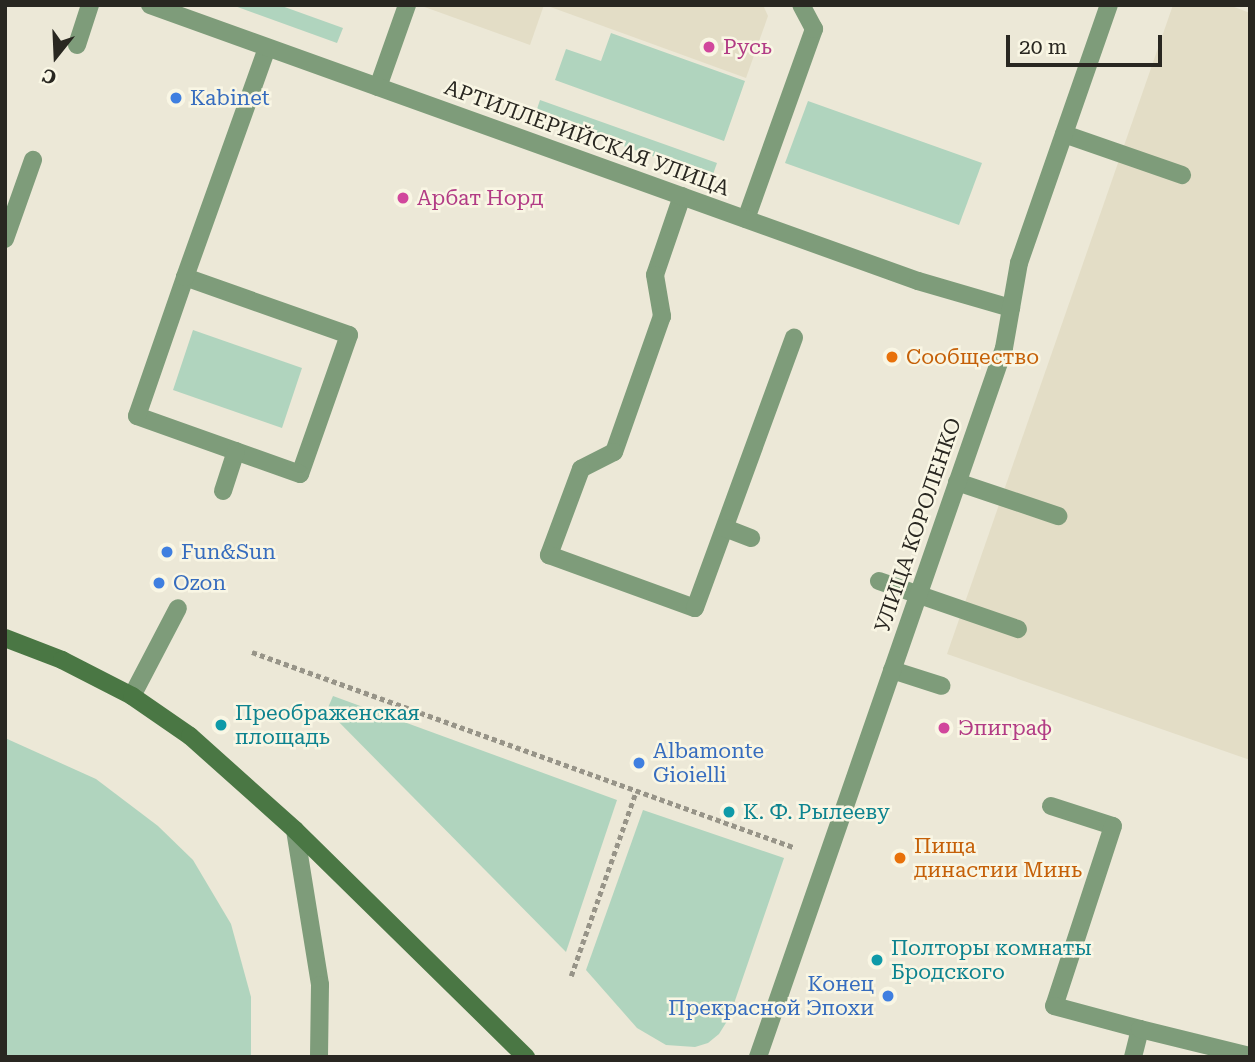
<!DOCTYPE html>
<html>
<head>
<meta charset="utf-8">
<style>
  body { margin:0 }
  #map { position:relative; width:1255px; height:1062px; overflow:hidden; background:#ece8d7; font-family:"Roboto Serif",serif }
  div>[style] { position:absolute }
  [style*='--x'] { left:calc(var(--x)*1px); top:calc(var(--y)*1px); width:calc(var(--w)*1px); rotate:calc(var(--a)*1deg) }
  .built>* { inset:0; background:#e3ddc6 }
  .green>* { inset:0; background:#b0d4be }
  .path>* { height:4.5px; margin-top:-2.25px; transform-origin:0; background:repeating-linear-gradient(90deg,#979488 0 5px,transparent 0 8.5px) }
  .lane>* { height:18px; margin:-9px; padding:0 9px; transform-origin:9px; border-radius:9px; background:#7e9c7a }
  .street>* { height:18px; margin:-9px; padding:0 9px; transform-origin:9px; border-radius:9px; background:#7e9c7a }
  .secondary>* { height:18px; margin:-9px; padding:0 9px; transform-origin:9px; border-radius:9px; background:#4a7744 }
  .dots>* { width:19px; height:19px; translate:-50% -50%; box-sizing:border-box; border:4px solid #f9f6e4; border-radius:50% }
  span { translate:-50% -50%; white-space:nowrap; text-align:center; line-height:1.15; -webkit-text-stroke:5px #f9f6e4; paint-order:stroke }
  .hotel-label { font-size:21px; color:#b23c85 }
  .left { translate:0 -50%; text-align:left }
  .shop-label { font-size:21px; color:#366cbe }
  .right { translate:-100% -50%; text-align:right }
  .street-label { font-size:21px; color:#292721 }
  .food-label { font-size:21px; color:#c56008 }
  .culture-label { font-size:21px; color:#0d838f }
  .frame { position:absolute; inset:0; border:7px solid #292721; pointer-events:none }
  .north { position:absolute; left:21px; top:21px; width:70px; height:70px; -webkit-text-stroke:5px #f9f6e4; paint-order:stroke; rotate:198deg; font-size:19px; font-weight:700; line-height:28px; text-align:center; color:#292721 }
  .north::after { content:''; display:block; margin:auto; width:24px; height:32px; background:#292721; clip-path:polygon(50% 0,100% 100%,50% 72%,0 100%) }
  .scale { position:absolute; left:1006px; top:35px; width:156px; height:32px; box-sizing:border-box; border:4px solid #292721; border-top:0; padding-left:9px; font-size:21px; line-height:24px; white-space:nowrap; color:#292721; -webkit-text-stroke:5px #f9f6e4; paint-order:stroke }
</style>
</head>
<body>
<div id="map">
  <div class="built">
    <i style="clip-path:polygon(419px 5px,544px 5px,530px 45px)"></i>
    <i style="clip-path:polygon(545px 5px,763px 5px,768px 16px,746px 78px)"></i>
    <i style="clip-path:polygon(1173px 5px,1229px 5px,1250px 13px,1250px 760px,947px 654px)"></i>
  </div>
  <div class="green">
    <i style="clip-path:polygon(232px 5px,279px 5px,343px 28px,337px 43px)"></i>
    <i style="clip-path:polygon(611px 33px,745px 81px,724px 141px,555px 80px,566px 49px,601px 61px)"></i>
    <i style="clip-path:polygon(540px 100px,717px 163px,712px 177px,535px 115px)"></i>
    <i style="clip-path:polygon(808px 101px,982px 163px,959px 225px,785px 163px)"></i>
    <i style="clip-path:polygon(193px 330px,302px 368px,282px 428px,173px 390px)"></i>
    <i style="clip-path:polygon(333px 696px,617px 800px,566px 952px,327px 710px)"></i>
    <i style="clip-path:polygon(5px 738px,96px 779px,158px 826px,193px 860px,231px 924px,251px 997px,251px 1057px,5px 1057px)"></i>
    <i style="clip-path:polygon(643px 810px,784px 858px,729px 1018px,719px 1034px,708px 1043px,695px 1047px,666px 1045px,637px 1028px,586px 970px)"></i>
  </div>
  <div class="path">
    <i style="--x:252;--y:652;--w:575;--a:19.82"></i>
    <i style="--x:571;--y:976;--w:196;--a:-70.6"></i>
  </div>
  <div class="lane">
    <i style="--x:77;--y:45;--w:42;--a:-72"></i>
    <i style="--x:378;--y:87;--w:87;--a:-70.5"></i>
    <i style="--x:1064;--y:134;--w:125;--a:19.2"></i>
    <i style="--x:682;--y:196;--w:83;--a:108.9"></i>
    <i style="--x:655;--y:275;--w:42;--a:80.3"></i>
    <i style="--x:662;--y:316;--w:144;--a:109.4"></i>
    <i style="--x:614;--y:452;--w:37;--a:153"></i>
    <i style="--x:581;--y:469;--w:92;--a:110.4"></i>
    <i style="--x:549;--y:555;--w:155;--a:20"></i>
    <i style="--x:695;--y:608;--w:288;--a:-69.9"></i>
    <i style="--x:746;--y:219;--w:202;--a:-70.3"></i>
    <i style="--x:814;--y:29;--w:27;--a:-118"></i>
    <i style="--x:5;--y:239;--w:84;--a:-70.5"></i>
    <i style="--x:185;--y:277;--w:174;--a:19.5"></i>
    <i style="--x:349;--y:335;--w:147;--a:109.4"></i>
    <i style="--x:300;--y:474;--w:173;--a:-160.4"></i>
    <i style="--x:137;--y:416;--w:147;--a:-70.9"></i>
    <i style="--x:185;--y:277;--w:243;--a:-70.3"></i>
    <i style="--x:957;--y:482;--w:107;--a:18.6"></i>
    <i style="--x:223;--y:491;--w:42;--a:-72"></i>
    <i style="--x:725;--y:528;--w:28;--a:21"></i>
    <i style="--x:879;--y:581;--w:147;--a:19.1"></i>
    <i style="--x:892;--y:670;--w:52;--a:17.7"></i>
    <i style="--x:132;--y:696;--w:99;--a:-62.4"></i>
    <i style="--x:1051;--y:806;--w:65;--a:17.9"></i>
    <i style="--x:1113;--y:826;--w:189;--a:108.1"></i>
    <i style="--x:1054;--y:1006;--w:89;--a:15"></i>
    <i style="--x:1140;--y:1029;--w:29;--a:104"></i>
    <i style="--x:1140;--y:1029;--w:113;--a:13.8"></i>
  </div>
  <div class="street">
    <i style="--x:150;--y:5;--w:816;--a:19.77"></i>
    <i style="--x:918;--y:281;--w:97;--a:16.2"></i>
    <i style="--x:295;--y:830;--w:157;--a:80.8"></i>
    <i style="--x:320;--y:985;--w:72;--a:90.8"></i>
    <i style="--x:758;--y:1057;--w:750;--a:-70.86"></i>
    <i style="--x:1004;--y:348;--w:86;--a:-80"></i>
    <i style="--x:1019;--y:263;--w:273;--a:-70.8"></i>
  </div>
  <div class="secondary">
    <i style="--x:5;--y:638;--w:61;--a:21.1"></i>
    <i style="--x:62;--y:660;--w:79;--a:27.2"></i>
    <i style="--x:132;--y:696;--w:70;--a:34.6"></i>
    <i style="--x:190;--y:736;--w:141;--a:41.8"></i>
    <i style="--x:295;--y:830;--w:324;--a:44.5"></i>
  </div>
  <div class="dots">
    <i style="left:709px;top:47px;background:#d1479c"></i>
    <i style="left:176px;top:98px;background:#3f7fe0"></i>
    <i style="left:403px;top:198px;background:#d1479c"></i>
    <i style="left:892px;top:357px;background:#e8710a"></i>
    <i style="left:167px;top:552px;background:#3f7fe0"></i>
    <i style="left:159px;top:583px;background:#3f7fe0"></i>
    <i style="left:221px;top:725px;background:#0f9aa8"></i>
    <i style="left:944px;top:728px;background:#d1479c"></i>
    <i style="left:639px;top:763px;background:#3f7fe0"></i>
    <i style="left:729px;top:812px;background:#0f9aa8"></i>
    <i style="left:900px;top:858px;background:#e8710a"></i>
    <i style="left:877px;top:960px;background:#0f9aa8"></i>
    <i style="left:888px;top:996px;background:#3f7fe0"></i>
  </div>
  <div class="hotel-label">
    <span class="left" style="left:723px;top:47px">Русь</span>
    <span class="left" style="left:417px;top:198px">Арбат Норд</span>
    <span class="left" style="left:958px;top:728px">Эпиграф</span>
  </div>
  <div class="shop-label">
    <span class="left" style="left:190px;top:98px">Kabinet</span>
    <span class="left" style="left:181px;top:552px">Fun&amp;Sun</span>
    <span class="left" style="left:173px;top:583px">Ozon</span>
    <span class="left" style="left:653px;top:763px">Albamonte<br>Gioielli</span>
    <span class="right" style="left:874px;top:996px">Конец<br>Прекрасной Эпохи</span>
  </div>
  <div class="street-label">
    <span style="left:587px;top:138px;rotate:20deg">АРТИЛЛЕРИЙСКАЯ УЛИЦА</span>
    <span style="left:918px;top:525px;rotate:-71deg">УЛИЦА КОРОЛЕНКО</span>
  </div>
  <div class="food-label">
    <span class="left" style="left:906px;top:357px">Сообщество</span>
    <span class="left" style="left:914px;top:858px">Пища<br>династии Минь</span>
  </div>
  <div class="culture-label">
    <span class="left" style="left:235px;top:725px">Преображенская<br>площадь</span>
    <span class="left" style="left:743px;top:812px">К. Ф. Рылееву</span>
    <span class="left" style="left:891px;top:960px">Полторы комнаты<br>Бродского</span>
  </div>
  <div class="frame"></div>
  <div class="north">С</div>
  <div class="scale">20 m</div>
</div>
</body>
</html>
